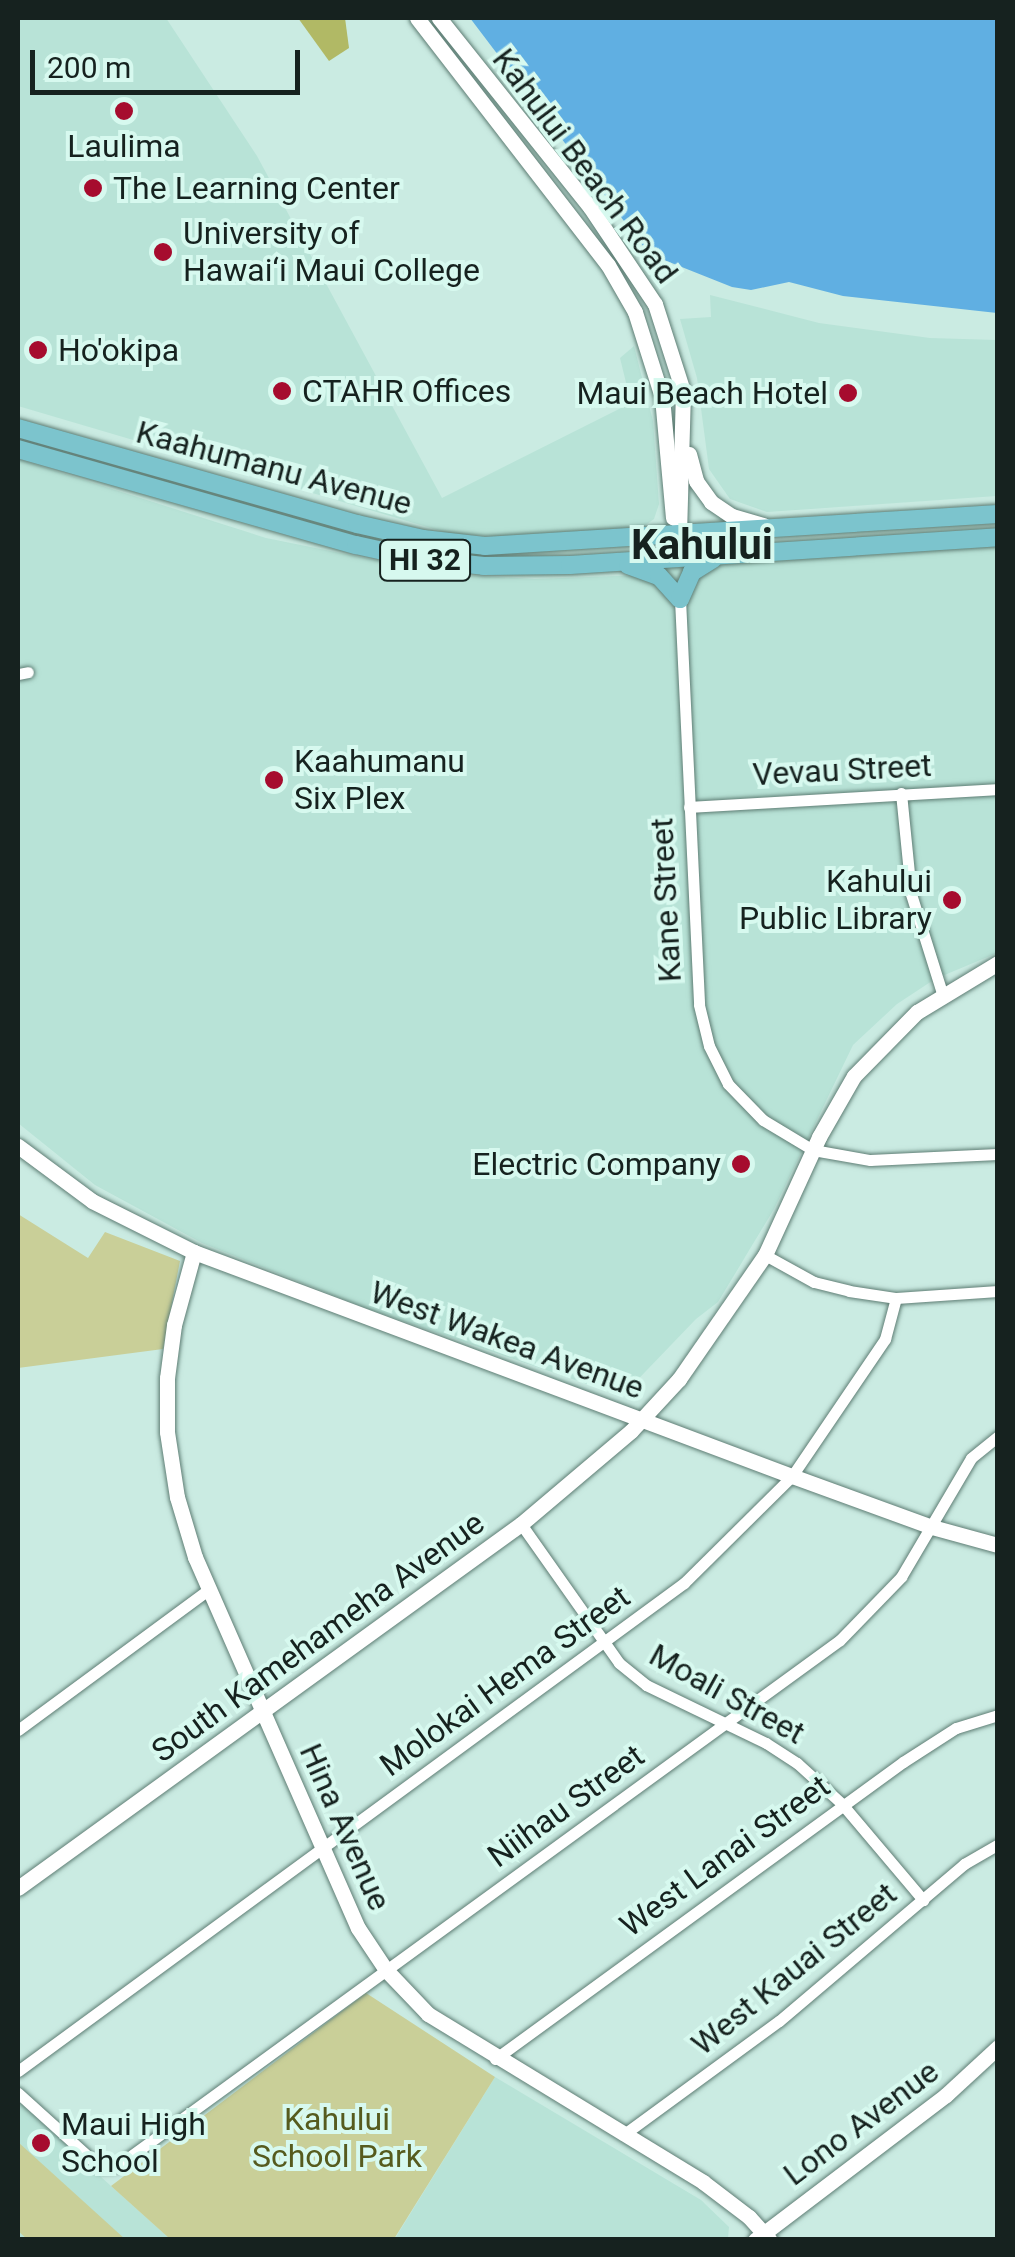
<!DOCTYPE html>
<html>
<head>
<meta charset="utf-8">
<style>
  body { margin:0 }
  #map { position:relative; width:1015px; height:2257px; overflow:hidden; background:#caebe2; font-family:Roboto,sans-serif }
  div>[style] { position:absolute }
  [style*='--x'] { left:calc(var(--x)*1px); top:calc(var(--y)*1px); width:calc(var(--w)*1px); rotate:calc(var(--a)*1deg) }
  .built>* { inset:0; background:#b8e3d7 }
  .green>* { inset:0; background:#c9cf98 }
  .forest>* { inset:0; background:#b1b965 }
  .water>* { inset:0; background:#60afe2 }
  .roads { filter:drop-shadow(0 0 2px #5e7d74) drop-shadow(0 0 2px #5e7d74) }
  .street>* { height:11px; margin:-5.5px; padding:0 5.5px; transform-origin:5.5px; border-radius:5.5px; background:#fff }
  .secondary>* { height:15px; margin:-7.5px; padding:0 7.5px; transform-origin:7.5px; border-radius:7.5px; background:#fff }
  .primary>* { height:18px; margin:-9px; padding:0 9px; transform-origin:9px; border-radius:9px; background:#7cc4cd }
  .dots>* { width:28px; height:28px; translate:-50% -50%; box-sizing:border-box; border:5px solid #d7f9ef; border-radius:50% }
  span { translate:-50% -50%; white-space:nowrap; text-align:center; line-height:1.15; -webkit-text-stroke:8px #d7f9ef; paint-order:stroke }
  .shield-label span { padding:2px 8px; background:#d7f9ef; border:2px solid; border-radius:8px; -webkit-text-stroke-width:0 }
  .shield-label { font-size:30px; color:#16221f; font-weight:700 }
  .poi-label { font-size:32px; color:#16221f }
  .left { translate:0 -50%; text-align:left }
  .right { translate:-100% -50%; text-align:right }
  .street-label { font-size:32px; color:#16221f }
  .park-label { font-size:32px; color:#565b1e }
  .district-label { font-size:42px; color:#16221f; font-weight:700 }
  .frame { position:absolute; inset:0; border:20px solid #16221f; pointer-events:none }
  .scale { position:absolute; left:30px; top:50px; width:270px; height:45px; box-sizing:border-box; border:5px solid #16221f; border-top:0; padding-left:12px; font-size:30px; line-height:35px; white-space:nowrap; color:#16221f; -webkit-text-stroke:8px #d7f9ef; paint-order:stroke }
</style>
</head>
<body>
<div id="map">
  <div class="built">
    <i style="clip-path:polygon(18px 18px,166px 18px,257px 156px,442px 498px,631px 403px,620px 358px,634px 346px,653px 421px,659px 504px,654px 519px,643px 527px,515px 537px,451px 534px,18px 406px)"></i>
    <i style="clip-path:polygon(710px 295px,819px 323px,930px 338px,997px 340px,997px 496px,767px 512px,730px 499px,709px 469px,697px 378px,680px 319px,711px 317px)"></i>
    <i style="clip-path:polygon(18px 459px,266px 538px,444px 574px,535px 579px,644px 575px,680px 558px,997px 537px,997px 953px,935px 979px,897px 1004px,853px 1045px,774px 1209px,718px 1302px,696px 1319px,622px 1396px,368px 1309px,202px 1243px,95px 1185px,18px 1123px)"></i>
    <i style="clip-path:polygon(495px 2077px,701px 2200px,729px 2227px,728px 2238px,394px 2240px)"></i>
    <i style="clip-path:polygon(18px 2101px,111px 2186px,170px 2239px,18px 2239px)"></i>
  </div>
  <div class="green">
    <i style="clip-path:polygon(18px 1214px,88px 1258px,105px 1232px,180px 1261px,163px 1349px,18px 1368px)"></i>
    <i style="clip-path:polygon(366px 1993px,495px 2077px,394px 2239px,170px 2239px,111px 2186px)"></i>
    <i style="clip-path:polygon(18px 2142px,125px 2239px,27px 2239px,18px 2231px)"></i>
  </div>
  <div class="forest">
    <i style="clip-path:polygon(298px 18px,345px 18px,349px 48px,329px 61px)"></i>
  </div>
  <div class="water">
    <i style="clip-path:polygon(470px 18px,997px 18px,997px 313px,843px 296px,789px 282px,751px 290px,732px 287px,649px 254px)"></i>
  </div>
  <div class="roads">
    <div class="street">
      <i style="--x:680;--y:599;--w:406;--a:87.3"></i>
      <i style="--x:699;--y:1005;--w:42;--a:76.3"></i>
      <i style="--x:709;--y:1046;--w:42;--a:63.4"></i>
      <i style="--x:728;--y:1084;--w:50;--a:45.8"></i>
      <i style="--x:763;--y:1120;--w:58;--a:31"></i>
      <i style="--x:813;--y:1150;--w:58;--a:10"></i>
      <i style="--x:870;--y:1160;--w:128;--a:-2.7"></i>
      <i style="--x:18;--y:674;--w:10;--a:-11"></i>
      <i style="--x:901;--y:793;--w:101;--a:84.3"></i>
      <i style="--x:911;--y:894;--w:104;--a:72.6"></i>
      <i style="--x:689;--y:807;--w:310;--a:-3.3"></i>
      <i style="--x:765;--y:1255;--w:56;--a:28.9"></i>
      <i style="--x:814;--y:1282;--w:36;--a:14"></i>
      <i style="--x:849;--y:1291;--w:48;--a:8.5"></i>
      <i style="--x:896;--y:1298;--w:102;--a:-3.9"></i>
      <i style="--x:521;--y:1524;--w:170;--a:54.8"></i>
      <i style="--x:619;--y:1663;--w:35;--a:39"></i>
      <i style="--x:646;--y:1685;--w:133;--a:25.8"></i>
      <i style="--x:766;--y:1743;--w:37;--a:33"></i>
      <i style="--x:797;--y:1763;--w:61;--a:42.3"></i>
      <i style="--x:842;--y:1804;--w:126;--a:49.8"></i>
      <i style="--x:18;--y:1730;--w:236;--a:-36.4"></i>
      <i style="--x:495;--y:2059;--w:505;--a:-36.05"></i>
      <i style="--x:903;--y:1762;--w:63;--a:-32.7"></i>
      <i style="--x:956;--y:1728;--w:44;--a:-17.2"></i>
      <i style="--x:18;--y:2071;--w:826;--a:-36.23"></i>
      <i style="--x:684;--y:1583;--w:152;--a:-44.7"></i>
      <i style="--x:792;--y:1476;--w:166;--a:-55.8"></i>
      <i style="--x:885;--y:1339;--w:42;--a:-75"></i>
      <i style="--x:18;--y:2093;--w:110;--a:42.1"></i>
      <i style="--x:100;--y:2167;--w:17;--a:-3"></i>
      <i style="--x:117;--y:2166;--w:894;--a:-36.04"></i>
      <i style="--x:840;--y:1640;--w:88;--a:-45.9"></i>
      <i style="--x:901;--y:1577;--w:138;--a:-59.5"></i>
      <i style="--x:971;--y:1458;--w:35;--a:-39"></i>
      <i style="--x:623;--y:2135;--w:193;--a:-36.2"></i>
      <i style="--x:779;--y:2021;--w:243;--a:-40.3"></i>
      <i style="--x:964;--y:1864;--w:39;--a:-30"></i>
    </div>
    <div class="secondary">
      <i style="--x:417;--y:18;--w:312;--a:52.3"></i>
      <i style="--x:608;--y:265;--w:54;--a:60.1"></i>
      <i style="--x:635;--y:312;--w:89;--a:72.4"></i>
      <i style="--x:662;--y:397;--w:121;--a:84.8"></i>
      <i style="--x:439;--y:18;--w:242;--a:51.4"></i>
      <i style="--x:590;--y:207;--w:117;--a:56.2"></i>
      <i style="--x:655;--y:304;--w:91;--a:72.2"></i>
      <i style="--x:683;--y:391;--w:144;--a:91.6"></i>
      <i style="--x:689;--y:454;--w:28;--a:75"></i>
      <i style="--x:696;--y:481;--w:26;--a:54"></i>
      <i style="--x:711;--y:502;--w:25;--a:34"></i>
      <i style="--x:732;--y:516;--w:33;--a:16"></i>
      <i style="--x:18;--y:1146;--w:92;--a:36.6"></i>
      <i style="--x:92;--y:1201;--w:114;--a:26.6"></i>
      <i style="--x:194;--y:1252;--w:639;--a:20.54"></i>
      <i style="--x:792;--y:1476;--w:149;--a:20"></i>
      <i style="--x:932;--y:1527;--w:68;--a:15.3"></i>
      <i style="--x:194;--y:1252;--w:76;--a:105.3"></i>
      <i style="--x:174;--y:1325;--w:53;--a:97.5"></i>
      <i style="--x:167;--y:1378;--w:54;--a:90"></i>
      <i style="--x:167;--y:1432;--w:66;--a:81.3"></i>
      <i style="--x:177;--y:1497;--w:63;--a:73.3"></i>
      <i style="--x:195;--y:1557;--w:405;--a:66.3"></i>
      <i style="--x:358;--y:1928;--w:50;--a:56.3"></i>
      <i style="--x:386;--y:1970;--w:61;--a:46.3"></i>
      <i style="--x:428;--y:2014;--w:322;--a:31.4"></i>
      <i style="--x:703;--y:2182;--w:58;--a:37.3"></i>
      <i style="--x:749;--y:2217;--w:31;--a:48"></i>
      <i style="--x:18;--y:1888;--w:621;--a:-35.89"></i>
      <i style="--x:521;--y:1524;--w:144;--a:-40.2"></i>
      <i style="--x:631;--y:1431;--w:71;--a:-47.3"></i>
      <i style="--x:679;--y:1379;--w:151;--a:-55.3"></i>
      <i style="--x:765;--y:1255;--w:130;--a:-65.4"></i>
      <i style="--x:819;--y:1137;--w:70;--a:-60.2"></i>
      <i style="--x:854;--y:1076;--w:90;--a:-45.5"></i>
      <i style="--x:917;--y:1012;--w:95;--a:-31.2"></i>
      <i style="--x:755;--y:2240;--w:240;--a:-37.2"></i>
      <i style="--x:946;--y:2095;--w:71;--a:-42.7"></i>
    </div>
    <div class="primary">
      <i style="--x:18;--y:428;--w:352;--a:15.8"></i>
      <i style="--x:357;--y:524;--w:68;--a:12.8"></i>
      <i style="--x:423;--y:539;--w:62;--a:6.4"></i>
      <i style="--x:485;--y:546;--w:514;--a:-3.57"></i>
      <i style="--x:18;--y:449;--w:351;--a:15.9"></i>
      <i style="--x:356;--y:545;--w:65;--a:12.5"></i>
      <i style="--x:419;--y:559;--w:65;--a:6.1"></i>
      <i style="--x:484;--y:566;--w:86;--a:-0.7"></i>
      <i style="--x:570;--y:565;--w:429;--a:-3.7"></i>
      <i style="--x:628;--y:565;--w:33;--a:20"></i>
      <i style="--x:659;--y:576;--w:31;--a:48"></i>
      <i style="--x:680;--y:599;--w:30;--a:-66"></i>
      <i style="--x:692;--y:572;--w:25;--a:-32"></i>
    </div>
  </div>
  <div class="dots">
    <i style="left:124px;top:111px;background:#a60c2e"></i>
    <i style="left:93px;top:188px;background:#a60c2e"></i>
    <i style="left:163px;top:252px;background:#a60c2e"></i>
    <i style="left:38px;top:350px;background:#a60c2e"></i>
    <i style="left:282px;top:391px;background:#a60c2e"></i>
    <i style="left:848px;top:393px;background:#a60c2e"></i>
    <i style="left:274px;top:780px;background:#a60c2e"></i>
    <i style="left:952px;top:900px;background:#a60c2e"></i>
    <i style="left:741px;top:1164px;background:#a60c2e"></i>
    <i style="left:41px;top:2143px;background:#a60c2e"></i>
  </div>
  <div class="shield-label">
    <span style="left:425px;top:560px">HI 32</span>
  </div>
  <div class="poi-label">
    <span style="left:124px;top:146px">Laulima</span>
    <span class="left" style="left:113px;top:188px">The Learning Center</span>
    <span class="left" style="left:183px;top:252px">University of<br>Hawai‘i Maui College</span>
    <span class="left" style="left:58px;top:350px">Ho'okipa</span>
    <span class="left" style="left:302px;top:391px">CTAHR Offices</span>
    <span class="right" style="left:828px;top:393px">Maui Beach Hotel</span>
    <span class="left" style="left:294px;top:780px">Kaahumanu<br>Six Plex</span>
    <span class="right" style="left:932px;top:900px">Kahului<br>Public Library</span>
    <span class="right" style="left:721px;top:1164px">Electric Company</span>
    <span class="left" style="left:61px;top:2143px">Maui High<br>School</span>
  </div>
  <div class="street-label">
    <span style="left:585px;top:166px;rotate:53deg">Kahului Beach Road</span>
    <span style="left:274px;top:468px;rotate:15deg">Kaahumanu Avenue</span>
    <span style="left:842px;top:770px;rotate:-3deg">Vevau Street</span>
    <span style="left:666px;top:900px;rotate:-93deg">Kane Street</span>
    <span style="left:507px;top:1340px;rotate:20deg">West Wakea Avenue</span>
    <span style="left:318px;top:1637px;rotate:-36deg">South Kamehameha Avenue</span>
    <span style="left:505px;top:1681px;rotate:-36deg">Molokai Hema Street</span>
    <span style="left:727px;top:1694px;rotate:29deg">Moali Street</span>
    <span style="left:566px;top:1806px;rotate:-36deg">Niihau Street</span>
    <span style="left:345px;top:1827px;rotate:66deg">Hina Avenue</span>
    <span style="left:725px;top:1856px;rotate:-36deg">West Lanai Street</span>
    <span style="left:794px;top:1969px;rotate:-39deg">West Kauai Street</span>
    <span style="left:861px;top:2123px;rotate:-37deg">Lono Avenue</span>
  </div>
  <div class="park-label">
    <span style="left:337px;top:2138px">Kahului<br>School Park</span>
  </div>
  <div class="district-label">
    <span style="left:702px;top:545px">Kahului</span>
  </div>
  <div class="frame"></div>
  <div class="scale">200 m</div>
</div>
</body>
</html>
